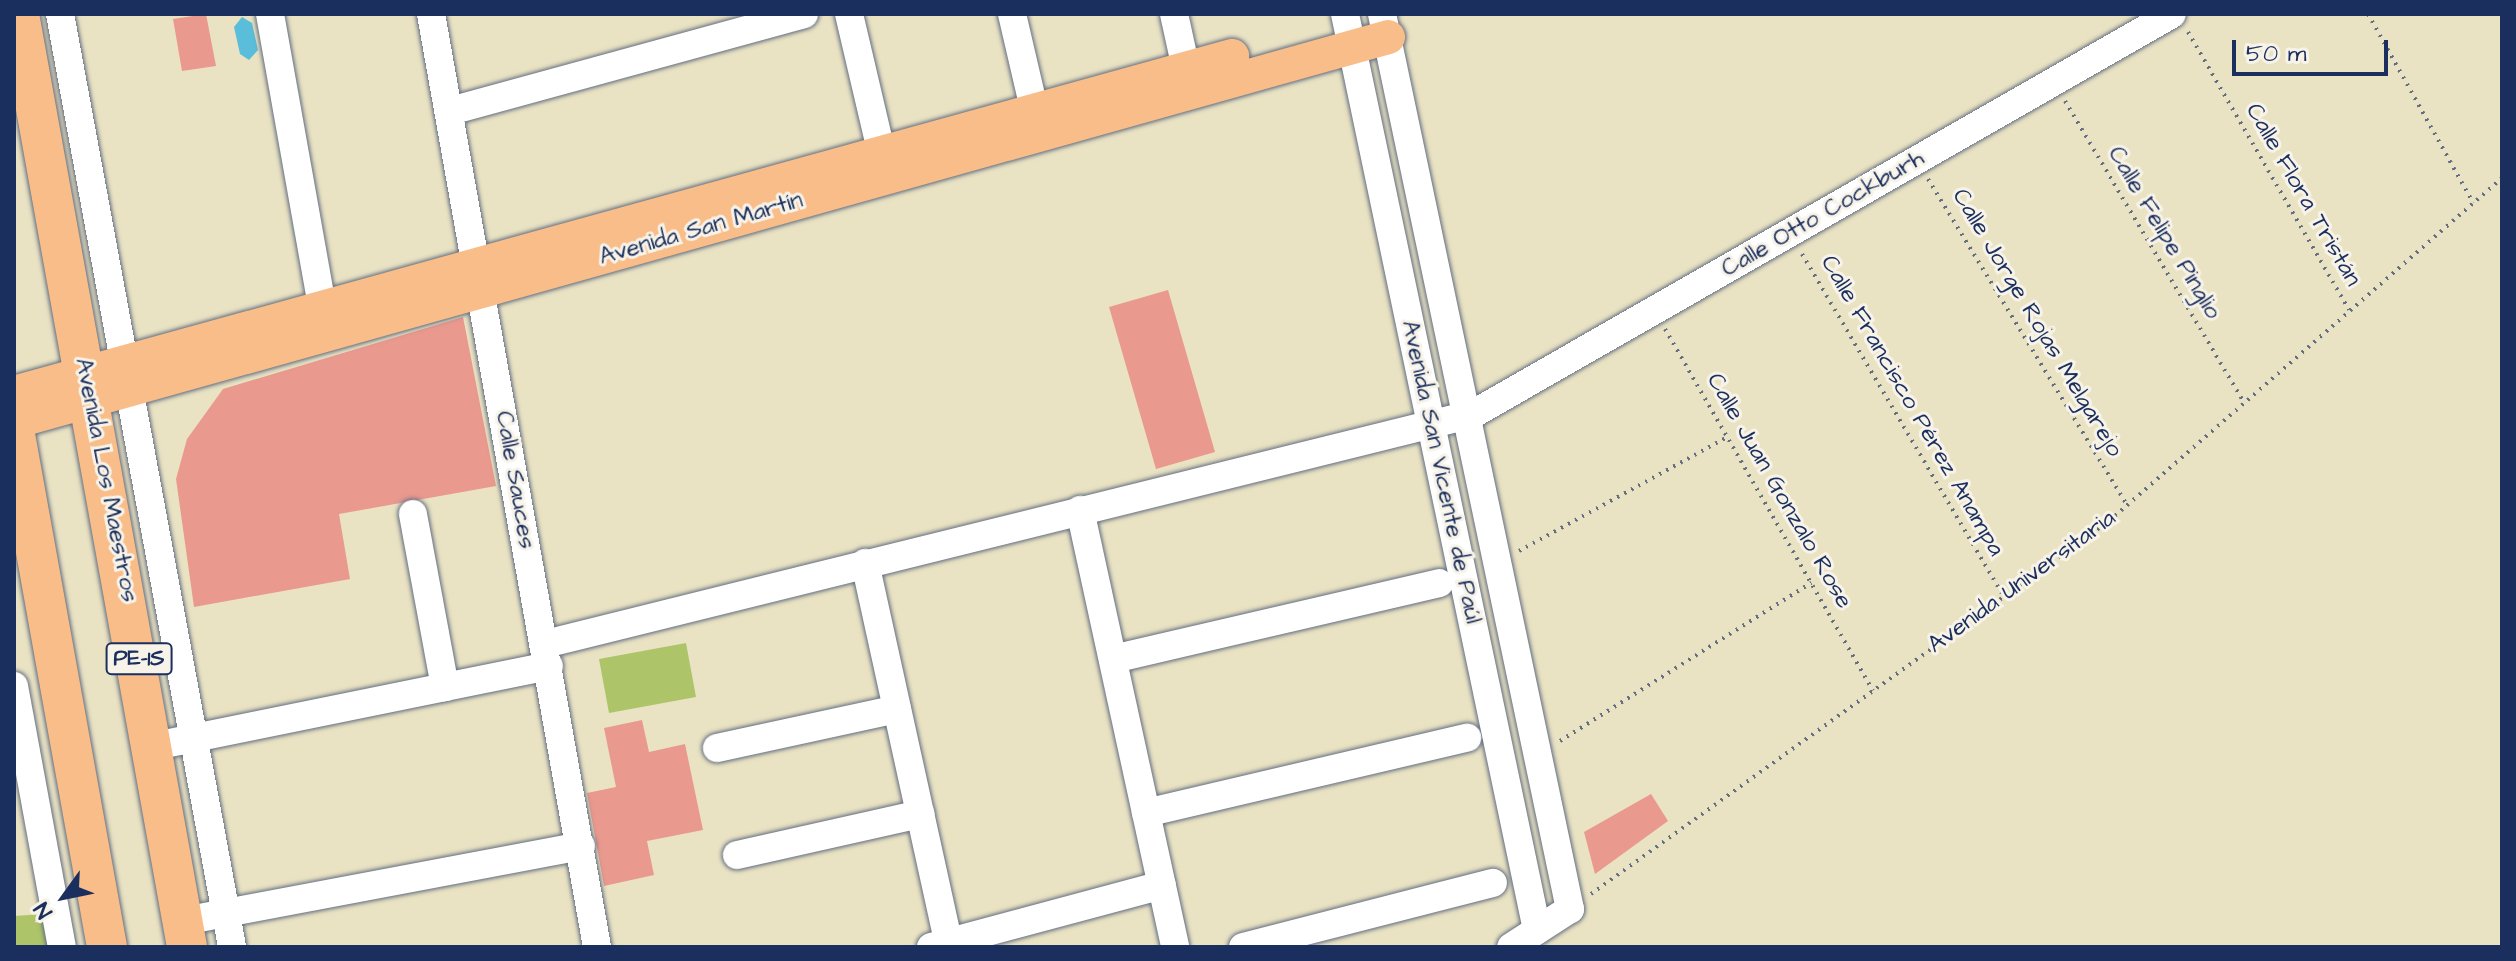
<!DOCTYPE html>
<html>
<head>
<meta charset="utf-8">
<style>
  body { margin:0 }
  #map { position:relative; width:2516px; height:961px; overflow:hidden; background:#eae3c3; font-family:"Architects Daughter",sans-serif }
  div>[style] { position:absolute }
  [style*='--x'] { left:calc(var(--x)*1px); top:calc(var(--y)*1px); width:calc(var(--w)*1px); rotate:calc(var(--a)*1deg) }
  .green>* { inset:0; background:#aec469 }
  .water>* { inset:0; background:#5abdd9 }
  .building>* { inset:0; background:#ea998e }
  .path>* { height:4px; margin-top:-2px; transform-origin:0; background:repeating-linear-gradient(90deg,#636e81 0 2px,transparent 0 8px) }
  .roads { filter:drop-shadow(0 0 2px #636e81) drop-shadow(0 0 2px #636e81) }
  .minor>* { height:28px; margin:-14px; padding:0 14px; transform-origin:14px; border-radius:14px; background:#fff }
  .major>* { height:34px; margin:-17px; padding:0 17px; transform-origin:17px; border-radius:17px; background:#f8bd88 }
  .highway>* { height:40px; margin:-20px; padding:0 20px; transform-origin:20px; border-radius:20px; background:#f8bd88 }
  span { translate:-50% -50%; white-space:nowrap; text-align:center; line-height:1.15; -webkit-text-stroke:6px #f7f3e8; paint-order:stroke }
  .shield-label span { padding:2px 6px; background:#f7f3e8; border:2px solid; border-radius:6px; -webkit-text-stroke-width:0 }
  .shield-label { font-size:22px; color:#1b2f5e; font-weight:700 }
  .street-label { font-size:24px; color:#1b2f5e }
  .frame { position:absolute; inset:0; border:16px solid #1b2f5e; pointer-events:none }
  .north { position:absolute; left:24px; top:857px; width:80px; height:80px; -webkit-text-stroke:6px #f7f3e8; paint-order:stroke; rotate:237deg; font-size:22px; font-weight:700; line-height:32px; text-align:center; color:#1b2f5e }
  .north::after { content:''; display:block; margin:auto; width:28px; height:36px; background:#1b2f5e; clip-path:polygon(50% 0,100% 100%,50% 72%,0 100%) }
  .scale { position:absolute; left:2232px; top:40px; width:156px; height:36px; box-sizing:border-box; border:4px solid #1b2f5e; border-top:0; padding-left:10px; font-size:24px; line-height:28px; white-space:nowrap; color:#1b2f5e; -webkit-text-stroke:6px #f7f3e8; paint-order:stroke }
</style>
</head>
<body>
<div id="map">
  <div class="green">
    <i style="clip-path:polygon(686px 643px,696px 697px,609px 713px,599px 659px)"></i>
    <i style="clip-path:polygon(44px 914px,50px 947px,14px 947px,14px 916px)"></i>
  </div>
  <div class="water">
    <i style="clip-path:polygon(242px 17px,252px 23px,258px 50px,249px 60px,240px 54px,234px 27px)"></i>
  </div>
  <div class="building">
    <i style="clip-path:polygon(206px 14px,216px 66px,182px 71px,173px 19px)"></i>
    <i style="clip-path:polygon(1168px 290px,1215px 452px,1156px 469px,1109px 307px)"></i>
    <i style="clip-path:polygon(463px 317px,496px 486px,339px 514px,350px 579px,194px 607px,176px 479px,187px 439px,223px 389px)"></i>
    <i style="clip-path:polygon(642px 720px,649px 752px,685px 744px,703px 830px,647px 841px,654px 875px,604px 886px,587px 793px,616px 787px,604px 728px)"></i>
    <i style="clip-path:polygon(1651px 794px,1668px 821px,1595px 874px,1584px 832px)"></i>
  </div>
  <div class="path">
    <i style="--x:2368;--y:14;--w:216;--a:60.9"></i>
    <i style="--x:2188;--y:32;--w:321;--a:59.9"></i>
    <i style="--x:2065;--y:101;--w:351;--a:59.3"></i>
    <i style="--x:1928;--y:179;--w:382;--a:58.6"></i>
    <i style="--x:1802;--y:254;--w:398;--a:59.5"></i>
    <i style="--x:1665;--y:329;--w:417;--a:60.1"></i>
    <i style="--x:1519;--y:551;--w:237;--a:-28.7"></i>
    <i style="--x:1560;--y:741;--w:297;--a:-32.2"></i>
    <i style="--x:1591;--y:894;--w:638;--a:-35.76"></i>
    <i style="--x:2109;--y:521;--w:522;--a:-41.11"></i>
  </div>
  <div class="roads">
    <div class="minor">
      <i style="--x:60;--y:14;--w:949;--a:79.55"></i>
      <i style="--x:270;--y:14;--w:320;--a:79.9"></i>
      <i style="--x:431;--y:14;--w:948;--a:79.91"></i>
      <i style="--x:849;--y:14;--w:162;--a:76.8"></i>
      <i style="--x:1012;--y:14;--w:119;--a:76.9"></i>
      <i style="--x:1174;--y:14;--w:75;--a:77.6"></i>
      <i style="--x:1345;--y:14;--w:936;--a:78.16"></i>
      <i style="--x:1382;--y:14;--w:915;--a:78.14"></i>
      <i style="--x:1570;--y:909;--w:70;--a:147.2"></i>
      <i style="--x:450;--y:111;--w:367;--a:-15.3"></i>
      <i style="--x:1080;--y:510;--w:447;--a:77.7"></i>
      <i style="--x:865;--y:563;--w:388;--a:77.6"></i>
      <i style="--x:545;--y:644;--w:956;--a:-13.92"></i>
      <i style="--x:1473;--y:414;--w:805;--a:-29.78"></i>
      <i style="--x:1113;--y:659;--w:335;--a:-13.1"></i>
      <i style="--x:14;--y:686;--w:265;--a:79.6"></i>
      <i style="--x:445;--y:687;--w:106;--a:-11.4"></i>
      <i style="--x:155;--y:746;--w:296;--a:-11.5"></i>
      <i style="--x:445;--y:687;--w:176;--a:-100.5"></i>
      <i style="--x:717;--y:748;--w:184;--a:-12.2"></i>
      <i style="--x:1146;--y:813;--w:330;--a:-13.2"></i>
      <i style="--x:737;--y:855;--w:188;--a:-12.6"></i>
      <i style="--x:184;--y:921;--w:404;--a:-10.7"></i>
      <i style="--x:931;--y:947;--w:239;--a:-15"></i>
      <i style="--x:1243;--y:947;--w:258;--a:-14.4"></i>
    </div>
    <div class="major">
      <i style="--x:14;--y:393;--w:1264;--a:-15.47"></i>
      <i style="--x:14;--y:422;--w:1427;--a:-15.65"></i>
    </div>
    <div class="highway">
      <i style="--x:19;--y:14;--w:948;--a:79.79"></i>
      <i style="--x:14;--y:429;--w:526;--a:79.82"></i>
    </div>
  </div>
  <div class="shield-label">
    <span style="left:139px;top:659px">PE-1S</span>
  </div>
  <div class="street-label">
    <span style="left:2303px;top:195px;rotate:60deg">Calle Flora Tristán</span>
    <span style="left:1823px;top:214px;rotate:-30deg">Calle Otto Cockburh</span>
    <span style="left:701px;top:229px;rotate:-16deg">Avenida San Martín</span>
    <span style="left:2164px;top:233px;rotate:59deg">Calle Felipe Pinglio</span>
    <span style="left:2037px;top:323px;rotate:59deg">Calle Jorge Rojas Melgarejo</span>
    <span style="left:1912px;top:406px;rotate:60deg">Calle Francisco Pérez Anampa</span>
    <span style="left:1441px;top:472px;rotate:78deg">Avenida San Vicente de Paúl</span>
    <span style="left:106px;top:480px;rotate:79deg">Avenida Los Maestros</span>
    <span style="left:515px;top:480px;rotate:80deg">Calle Sauces</span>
    <span style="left:1779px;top:491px;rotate:60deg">Calle Juan Gonzalo Rose</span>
    <span style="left:2022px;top:582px;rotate:-36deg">Avenida Universitaria</span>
  </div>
  <div class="frame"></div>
  <div class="north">N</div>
  <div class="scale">50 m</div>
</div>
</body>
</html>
